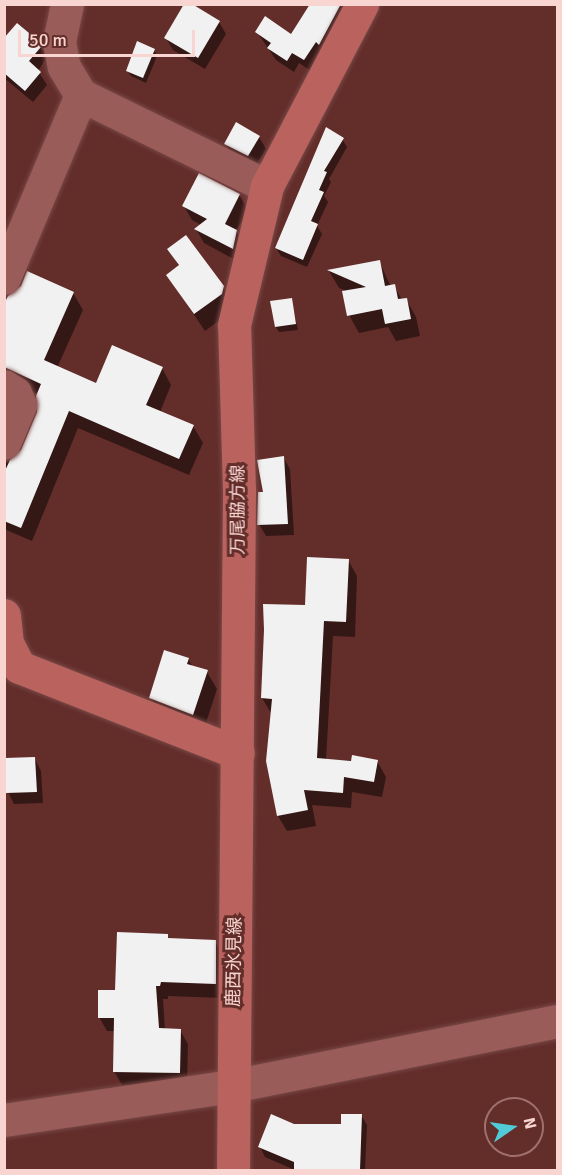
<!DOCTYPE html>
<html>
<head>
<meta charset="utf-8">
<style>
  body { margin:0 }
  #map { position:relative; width:562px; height:1175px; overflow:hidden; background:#632d2a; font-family:Signika,"Noto Sans JP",sans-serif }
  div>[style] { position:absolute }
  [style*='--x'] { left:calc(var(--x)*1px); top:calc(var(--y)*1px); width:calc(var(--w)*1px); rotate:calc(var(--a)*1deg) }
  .shadow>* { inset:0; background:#0007 }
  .building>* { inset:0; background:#f1f1f1 }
  .roads { filter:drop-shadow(0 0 2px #784947) drop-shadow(0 0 2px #784947) }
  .minor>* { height:33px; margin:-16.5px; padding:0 16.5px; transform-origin:16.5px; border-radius:16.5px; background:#995c58 }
  .major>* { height:33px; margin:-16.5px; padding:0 16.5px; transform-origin:16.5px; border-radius:16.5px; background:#ba635e }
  span { translate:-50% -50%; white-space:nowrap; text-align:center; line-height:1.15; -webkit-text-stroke:6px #632d2a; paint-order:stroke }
  .street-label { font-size:18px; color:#f8d5d1 }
  .frame { position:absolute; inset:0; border:6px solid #f8d5d1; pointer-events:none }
  .north { position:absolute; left:484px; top:1097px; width:60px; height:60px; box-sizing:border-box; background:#632d2a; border:2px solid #9f706d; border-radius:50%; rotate:77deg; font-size:16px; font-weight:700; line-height:24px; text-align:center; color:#f8d5d1 }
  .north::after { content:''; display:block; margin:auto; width:21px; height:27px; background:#52cbd8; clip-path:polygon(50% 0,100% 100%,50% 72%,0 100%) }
  .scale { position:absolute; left:18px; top:30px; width:177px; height:27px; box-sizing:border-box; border:3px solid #f8d5d1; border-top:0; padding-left:8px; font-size:18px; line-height:21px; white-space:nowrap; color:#f8d5d1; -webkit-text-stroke:4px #632d2a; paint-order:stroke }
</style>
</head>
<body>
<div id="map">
  <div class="shadow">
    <i style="clip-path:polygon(312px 4px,354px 4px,311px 71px,299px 63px,294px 72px,276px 60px,257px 32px,291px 36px)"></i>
    <i style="clip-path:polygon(219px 22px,226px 34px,205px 69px,173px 50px,166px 38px)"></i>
    <i style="clip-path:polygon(4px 41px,39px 44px,47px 57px,38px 71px,47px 85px,33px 102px,4px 78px)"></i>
    <i style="clip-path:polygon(154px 50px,157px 56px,146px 83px,131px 76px,127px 70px)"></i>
    <i style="clip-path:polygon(259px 137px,266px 149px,255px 167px,233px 156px,226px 144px)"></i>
    <i style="clip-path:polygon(342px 139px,347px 147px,329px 179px,331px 182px,324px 196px,328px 202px,317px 226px,322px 234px,307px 267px,281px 256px,276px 248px)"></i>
    <i style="clip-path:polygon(239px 195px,248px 210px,236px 231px,245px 246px,241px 263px,204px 243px,196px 229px,201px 225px,192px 220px,184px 206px)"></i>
    <i style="clip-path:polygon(169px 249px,223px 287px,233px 305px,232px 311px,205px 331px,168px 276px,179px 266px)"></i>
    <i style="clip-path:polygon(379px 261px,391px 287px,394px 286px,402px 300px,406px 299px,416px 317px,420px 336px,396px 341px,388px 327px,359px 333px,349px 315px,344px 290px,339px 288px,329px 271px)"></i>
    <i style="clip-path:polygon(28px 273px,73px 293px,83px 310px,57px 368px,97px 385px,162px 368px,171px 385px,160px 412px,193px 426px,203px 443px,189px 475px,78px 428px,32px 541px,4px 529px,4px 462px,10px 462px,23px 451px,39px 412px,38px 394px,4px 379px,4px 307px,17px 294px)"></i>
    <i style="clip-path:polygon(291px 299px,298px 330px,279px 332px,276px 327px)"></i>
    <i style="clip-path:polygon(283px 457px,290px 469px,294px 535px,266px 536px,259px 524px,264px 493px)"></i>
    <i style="clip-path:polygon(348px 560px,357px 576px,355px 637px,333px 636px,326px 760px,377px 761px,386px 777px,382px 797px,352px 792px,351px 808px,312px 805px,316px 826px,287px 831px,278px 816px,268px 761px,271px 713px,262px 698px,307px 606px)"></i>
    <i style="clip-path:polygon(188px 659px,193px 667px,207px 672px,217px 689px,203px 732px,161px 715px,151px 698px)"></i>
    <i style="clip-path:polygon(35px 759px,41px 771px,43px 803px,14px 804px,8px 792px)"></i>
    <i style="clip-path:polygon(167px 936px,170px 939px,215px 942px,223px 956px,223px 998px,168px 996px,168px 999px,163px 999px,165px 1030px,180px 1030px,188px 1044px,187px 1086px,122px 1085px,114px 1071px,115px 1031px,107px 1031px,99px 1017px,117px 992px)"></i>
    <i style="clip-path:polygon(361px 1115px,367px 1125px,365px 1170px,295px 1170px,265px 1157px,260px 1147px,293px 1125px,342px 1125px)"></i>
  </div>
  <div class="building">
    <i style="clip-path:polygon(184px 4px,192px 4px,220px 21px,198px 58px,164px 38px)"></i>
    <i style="clip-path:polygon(310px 4px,341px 4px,319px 45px,316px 42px,304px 60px,292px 53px,287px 61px,267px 48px,271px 43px,255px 32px,265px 16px,291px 34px)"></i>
    <i style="clip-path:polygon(17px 23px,41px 43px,41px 47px,29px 61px,41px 72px,25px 91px,4px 73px,4px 38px)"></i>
    <i style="clip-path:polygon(137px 41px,155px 49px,143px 78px,126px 71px)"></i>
    <i style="clip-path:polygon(236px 122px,260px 136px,248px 156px,224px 144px)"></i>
    <i style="clip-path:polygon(326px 127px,344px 138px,324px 171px,327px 172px,319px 190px,324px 192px,311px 221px,318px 224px,303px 260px,275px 248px)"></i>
    <i style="clip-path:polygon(199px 173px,240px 194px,225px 224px,237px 230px,233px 249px,194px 229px,207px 219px,182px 206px)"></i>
    <i style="clip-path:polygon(186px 235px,224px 286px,222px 294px,194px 314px,166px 275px,179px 265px,167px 249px)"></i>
    <i style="clip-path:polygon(380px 260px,385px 286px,395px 284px,398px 299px,407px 298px,411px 319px,385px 324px,382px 309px,347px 316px,342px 291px,366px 287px,327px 270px)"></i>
    <i style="clip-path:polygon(27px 271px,74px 292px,44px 360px,96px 383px,112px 345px,163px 367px,146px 405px,194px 425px,179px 459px,69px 411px,21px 528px,4px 521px,4px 473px,10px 460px,21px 450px,37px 412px,36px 396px,41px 384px,4px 367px,4px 304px,8px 296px,21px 286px)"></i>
    <i style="clip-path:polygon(292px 298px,296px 324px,275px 327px,270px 301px)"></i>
    <i style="clip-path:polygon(284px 456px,288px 524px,257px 525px,258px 492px,263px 492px,257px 460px)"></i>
    <i style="clip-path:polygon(307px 557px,349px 559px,346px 622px,324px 621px,317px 758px,351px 761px,352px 755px,378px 760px,374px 782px,344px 777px,343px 793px,304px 790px,308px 810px,277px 816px,266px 761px,272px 699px,261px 698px,264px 630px,263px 604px,305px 605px)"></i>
    <i style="clip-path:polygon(164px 650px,189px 658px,187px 664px,208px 670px,193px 715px,149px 698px)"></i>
    <i style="clip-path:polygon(35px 757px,37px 792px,6px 793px,5px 758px)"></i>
    <i style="clip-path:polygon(117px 932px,168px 934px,168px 938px,216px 940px,216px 984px,161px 982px,160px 986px,156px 986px,159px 1028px,181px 1029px,180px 1073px,113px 1072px,114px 1018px,98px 1018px,98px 990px,115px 990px)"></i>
    <i style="clip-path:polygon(271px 1114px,294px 1124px,341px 1124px,341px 1114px,362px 1114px,360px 1170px,294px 1170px,294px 1162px,258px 1147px)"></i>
  </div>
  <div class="roads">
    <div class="minor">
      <i style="--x:67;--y:4;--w:39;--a:102"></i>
      <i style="--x:59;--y:42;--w:25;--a:79"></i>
      <i style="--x:64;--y:67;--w:33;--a:59"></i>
      <i style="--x:81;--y:95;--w:207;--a:26.1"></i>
      <i style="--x:4;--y:278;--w:199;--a:-67.2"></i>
      <i style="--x:4;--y:386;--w:13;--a:32"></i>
      <i style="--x:15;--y:393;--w:13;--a:67"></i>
      <i style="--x:20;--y:405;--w:41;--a:112.8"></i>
      <i style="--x:4;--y:1120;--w:231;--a:-8.5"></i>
      <i style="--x:232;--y:1086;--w:332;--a:-11.3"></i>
    </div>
    <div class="major">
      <i style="--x:4;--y:615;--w:28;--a:84"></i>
      <i style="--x:7;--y:643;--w:27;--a:63"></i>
      <i style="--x:19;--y:667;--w:235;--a:21.4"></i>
      <i style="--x:233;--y:1170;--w:680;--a:-89.49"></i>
      <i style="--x:239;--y:490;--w:165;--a:-91.7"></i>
      <i style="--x:234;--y:325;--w:143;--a:-76.6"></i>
      <i style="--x:267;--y:186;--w:205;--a:-62.4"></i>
    </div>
  </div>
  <div class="street-label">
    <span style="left:238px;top:510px;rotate:-90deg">万尾脇方線</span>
    <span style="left:234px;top:962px;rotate:-89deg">鹿西氷見線</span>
  </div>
  <div class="frame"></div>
  <div class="north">N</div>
  <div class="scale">50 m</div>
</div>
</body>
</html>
